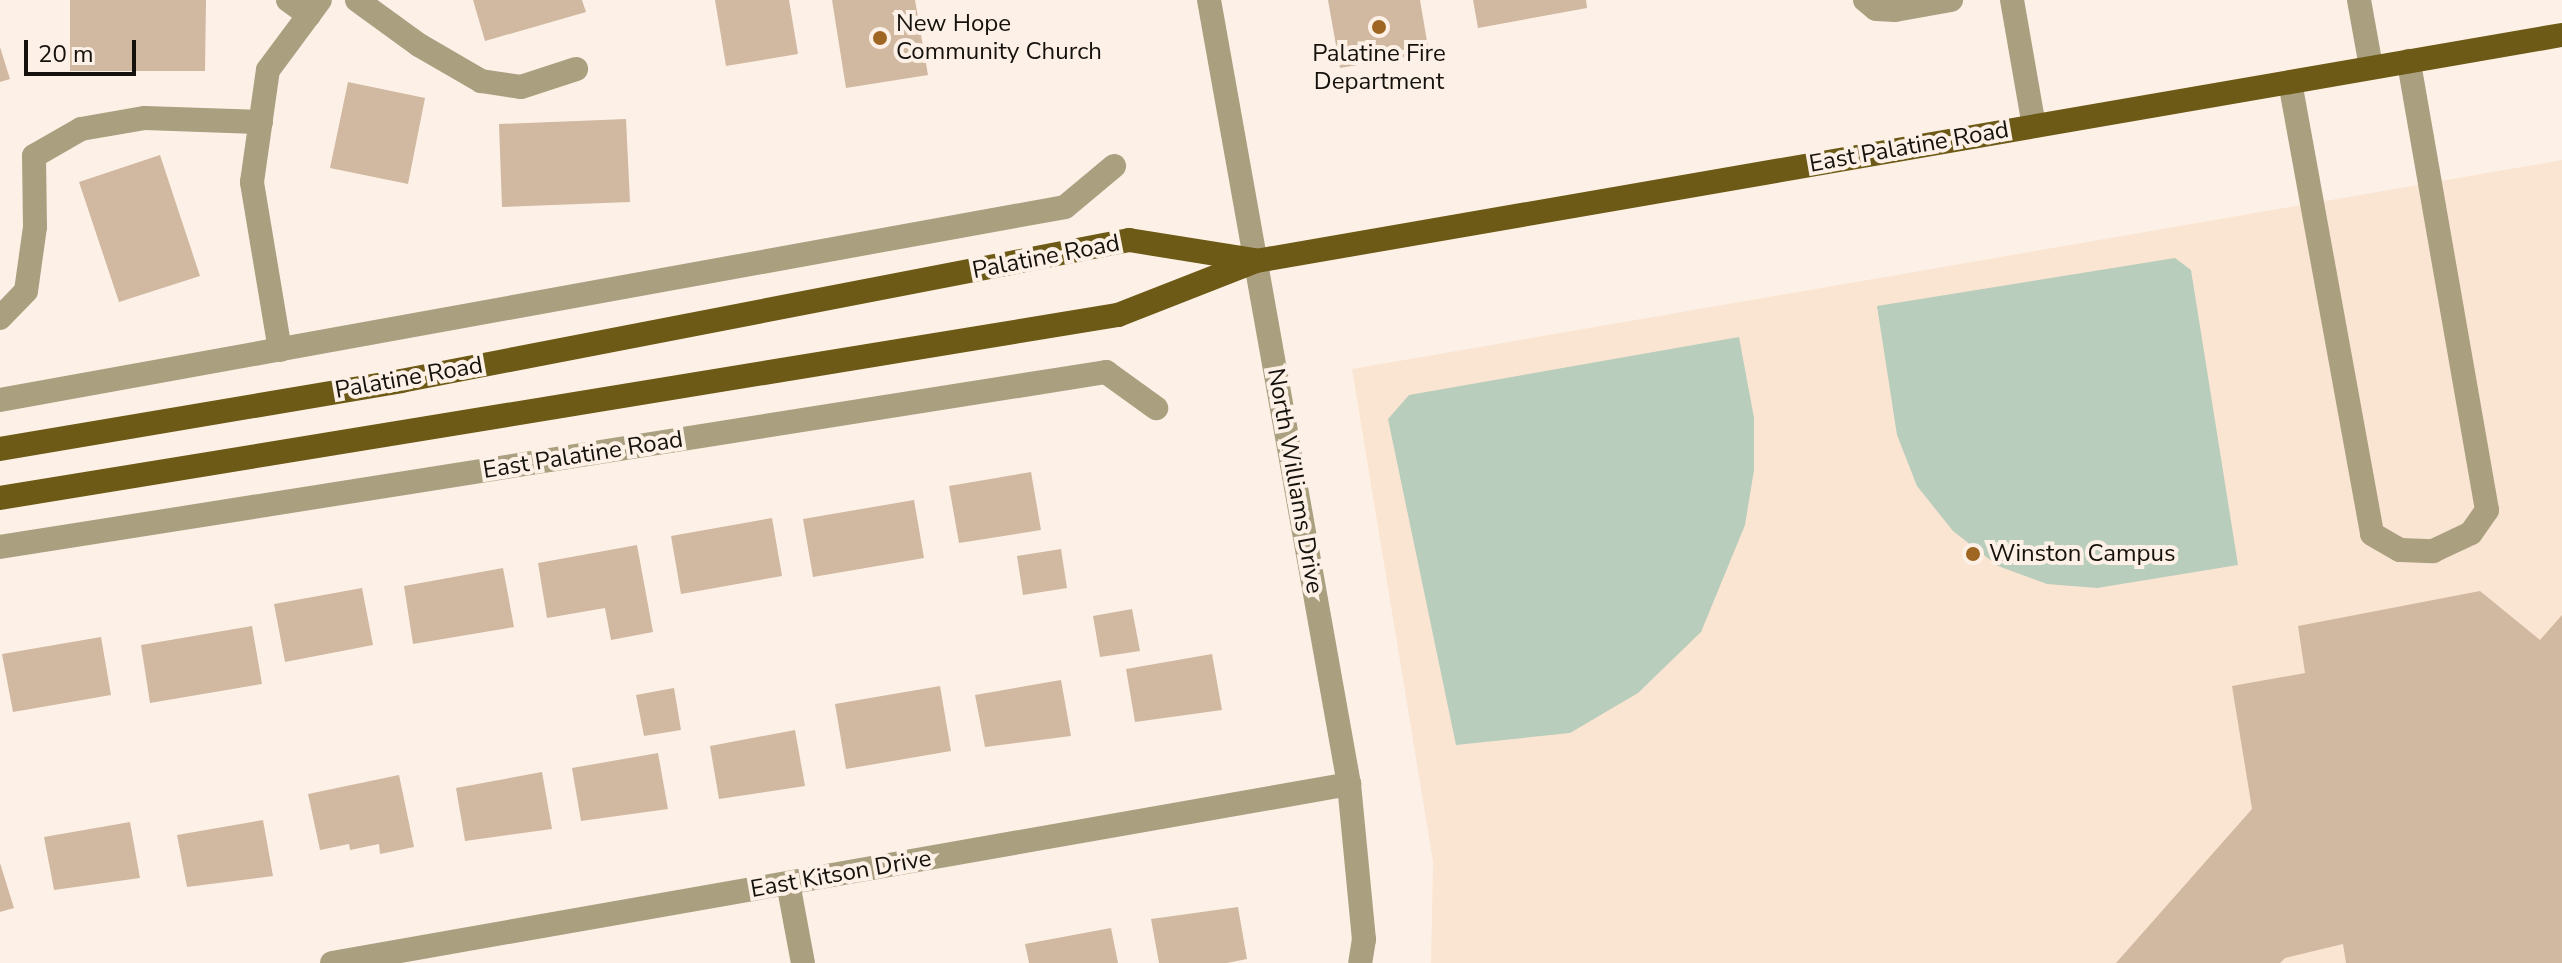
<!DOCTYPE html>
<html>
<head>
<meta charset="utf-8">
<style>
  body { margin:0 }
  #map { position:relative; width:2562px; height:963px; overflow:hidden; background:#fdf1e7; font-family:"Nunito Sans",sans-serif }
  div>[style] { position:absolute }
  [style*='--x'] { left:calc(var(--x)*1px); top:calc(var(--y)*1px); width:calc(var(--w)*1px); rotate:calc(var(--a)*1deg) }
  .built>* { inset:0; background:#fae5d2 }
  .green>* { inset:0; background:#b8cdbc }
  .building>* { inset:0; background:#d1b8a1 }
  .minor>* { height:24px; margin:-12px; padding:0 12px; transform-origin:12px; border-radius:12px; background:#aaa080 }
  .major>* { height:24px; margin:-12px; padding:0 12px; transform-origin:12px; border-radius:12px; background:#6d5a16 }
  .dots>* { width:22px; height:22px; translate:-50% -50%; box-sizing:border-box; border:4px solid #fdf1e7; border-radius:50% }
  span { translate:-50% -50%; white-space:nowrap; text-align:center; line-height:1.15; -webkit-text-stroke:8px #fdf1e7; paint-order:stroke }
  .poi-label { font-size:24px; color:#15110c }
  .left { translate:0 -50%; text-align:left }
  .street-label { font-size:24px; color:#15110c }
  .scale { position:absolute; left:24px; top:40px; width:112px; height:36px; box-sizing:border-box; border:4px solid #15110c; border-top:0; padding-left:10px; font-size:24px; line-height:28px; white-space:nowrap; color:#15110c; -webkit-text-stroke:6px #fdf1e7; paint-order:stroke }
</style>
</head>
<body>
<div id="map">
  <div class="built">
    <i style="clip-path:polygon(2562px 160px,2562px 963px,1431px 963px,1433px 862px,1352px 369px)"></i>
  </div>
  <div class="green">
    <i style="clip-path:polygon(2175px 258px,2191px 270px,2238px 565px,2097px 588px,2047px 584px,1998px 566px,1953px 531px,1917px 486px,1897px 435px,1877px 306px)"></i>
    <i style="clip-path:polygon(1739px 337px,1754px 418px,1754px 470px,1745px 525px,1701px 632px,1638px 693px,1570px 733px,1456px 745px,1388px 419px,1409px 395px)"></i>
  </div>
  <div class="building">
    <i style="clip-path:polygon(70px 0,206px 0,205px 71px,70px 71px)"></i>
    <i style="clip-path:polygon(473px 0,582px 0,586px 12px,485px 41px)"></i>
    <i style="clip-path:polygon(715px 0,789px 0,798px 54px,726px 66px)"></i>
    <i style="clip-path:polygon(832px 0,915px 0,928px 75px,846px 88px)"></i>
    <i style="clip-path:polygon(1328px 0,1420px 0,1429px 53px,1340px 68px)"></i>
    <i style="clip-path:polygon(1473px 0,1586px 0,1587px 8px,1478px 28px)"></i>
    <i style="clip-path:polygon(0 47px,10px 79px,0 82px)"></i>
    <i style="clip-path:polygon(348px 82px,425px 98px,408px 184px,330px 168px)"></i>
    <i style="clip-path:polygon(626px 119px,630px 202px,502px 207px,499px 124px)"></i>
    <i style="clip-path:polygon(160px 155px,200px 276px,119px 302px,79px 182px)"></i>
    <i style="clip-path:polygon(1031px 472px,1041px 530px,959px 543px,949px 486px)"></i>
    <i style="clip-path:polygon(914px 500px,924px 558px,813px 577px,803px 519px)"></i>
    <i style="clip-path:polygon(772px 518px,782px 576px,681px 594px,671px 536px)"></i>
    <i style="clip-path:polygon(637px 545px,653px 632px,611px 640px,605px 608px,547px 618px,538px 563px)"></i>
    <i style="clip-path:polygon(1061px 549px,1067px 588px,1023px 595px,1017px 556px)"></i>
    <i style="clip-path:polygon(503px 568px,514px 627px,413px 644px,404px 586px)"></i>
    <i style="clip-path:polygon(362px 588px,373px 645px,285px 662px,274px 604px)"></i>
    <i style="clip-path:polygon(2480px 591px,2540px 640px,2562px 615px,2562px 963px,2346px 963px,2343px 944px,2285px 958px,2280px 963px,2116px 963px,2252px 809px,2232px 686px,2305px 673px,2298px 626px)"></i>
    <i style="clip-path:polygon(1132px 609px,1140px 651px,1100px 657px,1093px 616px)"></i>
    <i style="clip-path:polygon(252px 626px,262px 684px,150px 703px,141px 645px)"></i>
    <i style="clip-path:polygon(101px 637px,111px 695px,13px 712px,2px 654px)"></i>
    <i style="clip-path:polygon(1212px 654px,1222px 710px,1135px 722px,1126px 669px)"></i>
    <i style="clip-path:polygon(1061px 680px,1071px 736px,985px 747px,975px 695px)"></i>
    <i style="clip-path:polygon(940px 686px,951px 751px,846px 769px,835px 704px)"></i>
    <i style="clip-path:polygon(674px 688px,681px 730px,644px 736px,636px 695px)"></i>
    <i style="clip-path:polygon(795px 730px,805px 786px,719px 799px,710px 746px)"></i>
    <i style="clip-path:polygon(658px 753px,668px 809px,581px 821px,572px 768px)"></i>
    <i style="clip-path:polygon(542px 772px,552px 829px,465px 841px,456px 788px)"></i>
    <i style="clip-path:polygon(399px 775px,414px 847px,380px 854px,379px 844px,350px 850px,349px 844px,320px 850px,308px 794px)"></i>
    <i style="clip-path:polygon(263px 820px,273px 876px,187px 887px,177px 835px)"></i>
    <i style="clip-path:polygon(130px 822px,140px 878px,54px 890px,44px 837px)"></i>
    <i style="clip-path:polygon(0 863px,14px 908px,0 912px)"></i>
    <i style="clip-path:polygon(1238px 907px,1247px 959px,1227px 963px,1159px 963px,1151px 919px)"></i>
    <i style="clip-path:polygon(1111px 928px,1118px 963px,1029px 963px,1025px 944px)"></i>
  </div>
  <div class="minor">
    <i style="--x:288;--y:0;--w:26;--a:36"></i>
    <i style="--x:357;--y:0;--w:77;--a:36"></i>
    <i style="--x:419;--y:45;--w:72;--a:30.1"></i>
    <i style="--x:481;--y:81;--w:40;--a:8.5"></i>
    <i style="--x:521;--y:87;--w:58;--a:-18.1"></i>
    <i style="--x:1209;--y:0;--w:796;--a:79.88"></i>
    <i style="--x:1349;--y:784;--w:156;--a:84.5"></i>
    <i style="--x:1364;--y:939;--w:24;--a:99"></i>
    <i style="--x:1865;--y:0;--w:14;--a:39"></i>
    <i style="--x:1876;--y:9;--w:19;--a:3"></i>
    <i style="--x:1895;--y:10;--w:57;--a:-10.1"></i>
    <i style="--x:2012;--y:0;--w:128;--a:80.1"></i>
    <i style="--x:2359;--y:0;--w:68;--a:79.8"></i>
    <i style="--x:2290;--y:82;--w:459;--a:79.7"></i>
    <i style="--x:2372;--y:534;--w:32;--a:30"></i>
    <i style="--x:2400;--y:550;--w:33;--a:2"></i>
    <i style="--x:2433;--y:551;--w:42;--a:-25.3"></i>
    <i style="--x:2471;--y:533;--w:28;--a:-55"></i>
    <i style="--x:2487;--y:510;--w:456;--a:-99.9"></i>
    <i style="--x:0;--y:318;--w:37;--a:-46"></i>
    <i style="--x:26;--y:291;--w:65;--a:-82"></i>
    <i style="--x:35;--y:227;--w:71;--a:-90.8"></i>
    <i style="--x:34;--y:156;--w:54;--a:-29.9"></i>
    <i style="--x:81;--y:129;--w:65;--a:-9.8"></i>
    <i style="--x:145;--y:118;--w:116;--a:2"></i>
    <i style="--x:280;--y:350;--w:170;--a:-99.5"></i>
    <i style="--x:252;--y:182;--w:113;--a:-81.9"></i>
    <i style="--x:268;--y:70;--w:87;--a:-53.4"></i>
    <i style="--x:0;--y:400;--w:1082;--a:-10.27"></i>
    <i style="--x:1065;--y:207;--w:64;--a:-39.9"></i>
    <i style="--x:0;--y:547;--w:1120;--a:-8.99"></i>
    <i style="--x:1106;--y:372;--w:62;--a:35.8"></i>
    <i style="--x:788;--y:883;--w:81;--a:79.4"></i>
    <i style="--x:332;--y:963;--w:1033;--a:-9.98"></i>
  </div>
  <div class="major">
    <i style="--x:0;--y:449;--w:407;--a:-9.6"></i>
    <i style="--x:401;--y:381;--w:742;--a:-10.96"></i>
    <i style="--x:1129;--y:240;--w:127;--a:9.1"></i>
    <i style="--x:0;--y:498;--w:1133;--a:-9.3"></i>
    <i style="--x:1118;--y:315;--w:148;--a:-21.4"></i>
    <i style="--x:1256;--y:261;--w:1325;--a:-9.82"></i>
  </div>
  <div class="dots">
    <i style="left:1379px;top:27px;background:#9e6622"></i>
    <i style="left:880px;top:38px;background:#9e6622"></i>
    <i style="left:1973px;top:554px;background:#9e6622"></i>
  </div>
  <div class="poi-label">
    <span class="left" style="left:896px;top:38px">New Hope<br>Community Church</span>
    <span style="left:1379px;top:68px">Palatine Fire<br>Department</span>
    <span class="left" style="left:1989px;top:554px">Winston Campus</span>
  </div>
  <div class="street-label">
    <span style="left:1909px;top:147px;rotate:-10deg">East Palatine Road</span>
    <span style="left:1046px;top:257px;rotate:-11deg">Palatine Road</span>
    <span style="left:409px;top:378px;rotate:-10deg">Palatine Road</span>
    <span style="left:583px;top:455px;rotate:-9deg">East Palatine Road</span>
    <span style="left:1295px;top:481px;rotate:80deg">North Williams Drive</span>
    <span style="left:841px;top:874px;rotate:-10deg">East Kitson Drive</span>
  </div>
  <div class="scale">20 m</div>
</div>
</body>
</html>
